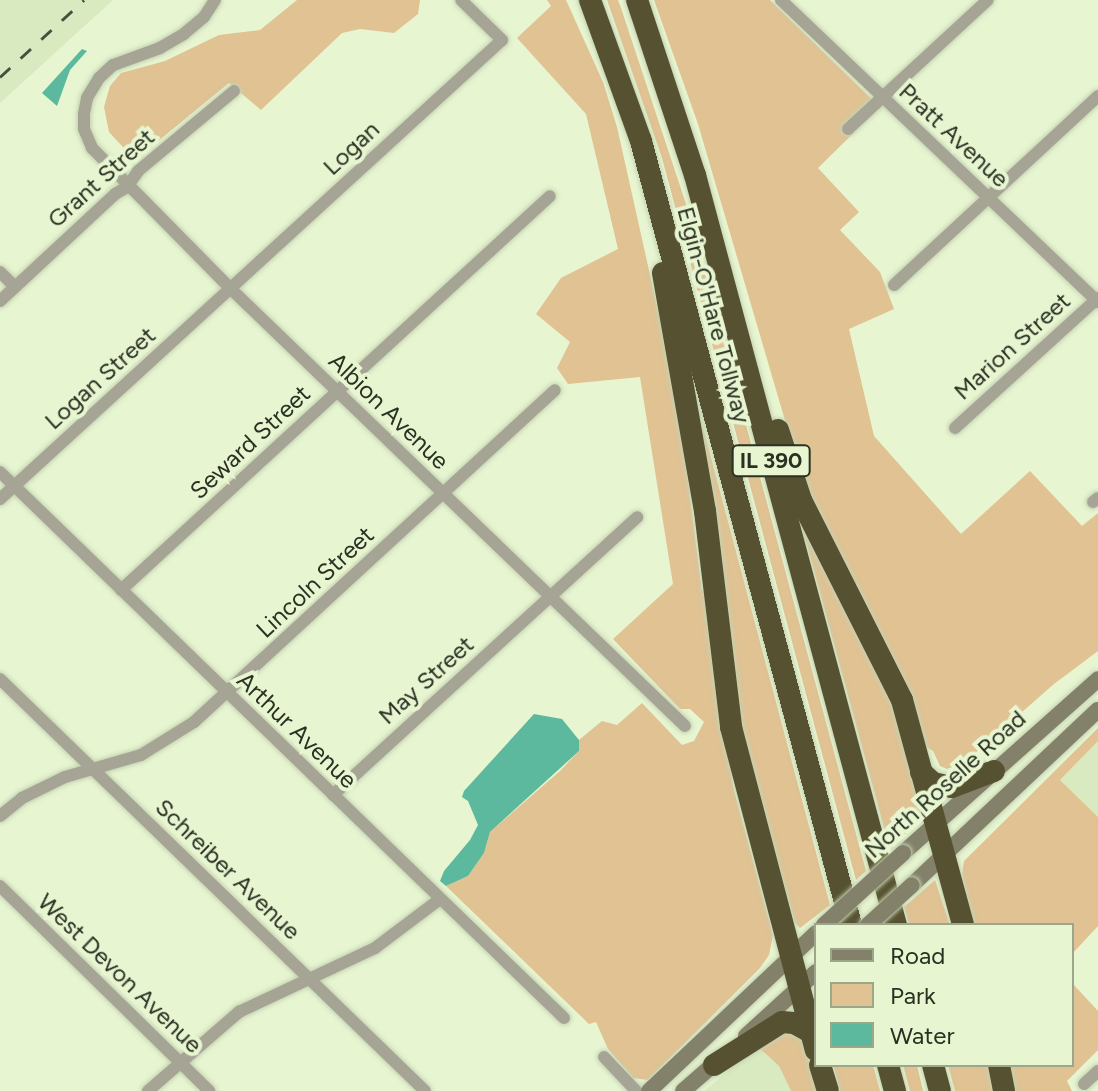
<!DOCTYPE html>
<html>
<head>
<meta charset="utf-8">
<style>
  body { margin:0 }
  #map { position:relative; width:1098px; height:1091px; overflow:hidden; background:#e7f5d1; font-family:Figtree,sans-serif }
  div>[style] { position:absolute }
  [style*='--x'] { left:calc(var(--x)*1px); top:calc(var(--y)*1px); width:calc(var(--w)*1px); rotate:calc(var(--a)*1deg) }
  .built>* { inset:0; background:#d9eac0 }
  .green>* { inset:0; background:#e0c293 }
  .water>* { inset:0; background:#5cb99e }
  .roads { filter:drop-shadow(0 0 2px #c5d2b2) drop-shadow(0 0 2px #c5d2b2) }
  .minor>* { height:12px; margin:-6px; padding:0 6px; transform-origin:6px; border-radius:6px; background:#a6a595 }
  .secondary>* { height:16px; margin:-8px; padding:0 8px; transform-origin:8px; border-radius:8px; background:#84816a }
  .motorway>* { height:22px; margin:-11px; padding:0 11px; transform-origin:11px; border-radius:11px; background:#565231 }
  .rail>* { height:3px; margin-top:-1.5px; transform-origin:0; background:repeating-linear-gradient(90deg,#474f3d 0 14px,transparent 0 28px) }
  .bridges { filter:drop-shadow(0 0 2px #c5d2b2) drop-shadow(0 0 2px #c5d2b2) }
  .secondary-bridge>* { height:16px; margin:-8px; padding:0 8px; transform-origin:8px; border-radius:8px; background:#84816a }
  span { translate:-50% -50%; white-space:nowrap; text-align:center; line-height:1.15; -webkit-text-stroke:8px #e7f5d1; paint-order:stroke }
  .shield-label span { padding:2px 6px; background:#e7f5d1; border:2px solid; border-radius:6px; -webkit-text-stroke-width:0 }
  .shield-label { font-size:22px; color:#2a3022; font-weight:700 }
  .street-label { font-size:24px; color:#2a3022 }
  .legend { position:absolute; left:814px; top:923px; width:260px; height:144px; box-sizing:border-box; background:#e7f5d1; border:2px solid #9ba68b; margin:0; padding:10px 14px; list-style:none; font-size:24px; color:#2a3022 }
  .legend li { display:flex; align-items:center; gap:16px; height:40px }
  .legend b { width:40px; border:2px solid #9ba68b }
</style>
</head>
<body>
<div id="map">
  <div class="built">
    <i style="clip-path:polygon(0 0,113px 0,0 103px)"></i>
    <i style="clip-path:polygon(1098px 741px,1098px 817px,1060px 780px)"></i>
    <i style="clip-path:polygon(758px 1047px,779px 1066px,791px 1091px,704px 1091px)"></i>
  </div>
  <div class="green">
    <i style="clip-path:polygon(297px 0,420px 0,418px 14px,394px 33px,360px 29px,342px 33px,261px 110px,229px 83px,135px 160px,109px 132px,104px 107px,110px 86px,121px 73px,165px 61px,219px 35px,260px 30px)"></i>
    <i style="clip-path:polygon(547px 0,566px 0,603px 82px,617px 127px,659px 315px,687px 473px,702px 591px,706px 591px,715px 687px,734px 790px,773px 935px,769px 955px,760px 968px,648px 1080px,633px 1078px,608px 1049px,596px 1022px,589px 1024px,446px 886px,468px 876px,484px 853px,490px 832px,560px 771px,579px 751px,579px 740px,602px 721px,617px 725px,642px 703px,682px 745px,694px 741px,704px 722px,690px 709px,680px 709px,613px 639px,673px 584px,640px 377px,568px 384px,557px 368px,570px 342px,536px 314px,561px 278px,618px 249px,586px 114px,517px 38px,551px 6px)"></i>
    <i style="clip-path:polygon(607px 0,618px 0,621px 8px,689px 213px,866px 871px,856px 880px,662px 158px)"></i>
    <i style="clip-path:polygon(654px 0,770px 0,880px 107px,818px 168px,859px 212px,840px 230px,880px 272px,894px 309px,849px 329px,874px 436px,961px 534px,1030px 471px,1082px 526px,1098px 513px,1098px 651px,1054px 684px,965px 762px,947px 769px,940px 766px,933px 751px,923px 745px,898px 669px,835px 551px,799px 468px,698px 124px)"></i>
    <i style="clip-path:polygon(692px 386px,830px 905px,800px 928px,795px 923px,733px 704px)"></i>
    <i style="clip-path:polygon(801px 523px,890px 691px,923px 815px,890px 850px)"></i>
    <i style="clip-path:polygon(1098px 728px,1098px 741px,1060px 780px,1098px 817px,1098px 926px,1072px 954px,1072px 925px,974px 925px,962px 874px,964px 861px)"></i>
    <i style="clip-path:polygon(935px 880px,950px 925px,909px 925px,904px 907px)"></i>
    <i style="clip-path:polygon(1072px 983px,1098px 1011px,1098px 1050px,1067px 1081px,1072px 1091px,1013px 1091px,1008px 1065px,1072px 1065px)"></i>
    <i style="clip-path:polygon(791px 1030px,802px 1040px,819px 1091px,791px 1091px,779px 1066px,758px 1047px)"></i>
    <i style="clip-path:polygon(833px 1065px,873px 1065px,880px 1091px,840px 1091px)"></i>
    <i style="clip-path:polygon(903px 1065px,917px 1065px,923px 1091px,910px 1091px)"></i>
    <i style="clip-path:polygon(948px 1065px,990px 1065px,997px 1091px,955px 1091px)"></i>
  </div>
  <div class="water">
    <i style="clip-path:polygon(82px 49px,87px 51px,70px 70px,57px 106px,42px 93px)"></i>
    <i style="clip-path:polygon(534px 714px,562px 719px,579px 740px,579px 751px,490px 832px,484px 853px,468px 876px,446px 886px,440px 881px,444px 871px,470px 840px,478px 825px,468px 801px,462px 797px,464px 791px)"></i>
  </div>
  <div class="roads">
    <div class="minor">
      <i style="--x:215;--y:0;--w:20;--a:123"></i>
      <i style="--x:204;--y:17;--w:26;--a:140"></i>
      <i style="--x:184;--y:34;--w:28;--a:150"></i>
      <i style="--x:160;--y:48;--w:50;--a:160.1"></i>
      <i style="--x:113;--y:65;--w:19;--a:137"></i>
      <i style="--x:99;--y:78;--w:23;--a:121"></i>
      <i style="--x:87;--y:98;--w:16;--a:101"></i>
      <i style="--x:84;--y:114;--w:15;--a:90"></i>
      <i style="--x:84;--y:129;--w:21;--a:67"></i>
      <i style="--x:92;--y:148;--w:198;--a:45.4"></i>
      <i style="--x:231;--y:289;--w:630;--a:43.91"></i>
      <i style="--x:781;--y:0;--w:438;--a:43.6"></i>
      <i style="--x:848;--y:129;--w:190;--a:-42.7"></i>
      <i style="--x:0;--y:272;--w:21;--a:45"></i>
      <i style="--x:894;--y:285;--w:278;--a:-42.8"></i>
      <i style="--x:0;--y:301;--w:157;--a:-42.9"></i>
      <i style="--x:115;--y:194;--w:14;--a:-30"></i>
      <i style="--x:127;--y:187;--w:19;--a:-55"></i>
      <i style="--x:138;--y:171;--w:125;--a:-39.8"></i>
      <i style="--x:955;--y:428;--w:193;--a:-42.3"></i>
      <i style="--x:0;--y:472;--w:785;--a:44.07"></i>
      <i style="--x:0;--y:499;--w:680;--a:-42.44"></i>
      <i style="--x:502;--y:40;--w:57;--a:-135.7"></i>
      <i style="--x:1093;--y:502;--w:6;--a:-39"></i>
      <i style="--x:121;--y:590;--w:582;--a:-42.56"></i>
      <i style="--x:0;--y:679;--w:592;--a:44.11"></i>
      <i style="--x:333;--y:795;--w:412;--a:-42.4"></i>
      <i style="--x:0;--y:816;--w:28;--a:-39"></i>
      <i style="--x:22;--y:798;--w:48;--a:-26"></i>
      <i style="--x:65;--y:777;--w:79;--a:-16.1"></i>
      <i style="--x:141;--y:755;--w:62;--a:-31.9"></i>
      <i style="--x:194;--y:722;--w:490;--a:-42.6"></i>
      <i style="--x:0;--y:886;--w:293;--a:44.4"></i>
      <i style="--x:604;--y:1057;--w:47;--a:46.7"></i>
      <i style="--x:1084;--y:1084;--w:19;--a:-43"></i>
      <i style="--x:148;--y:1091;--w:121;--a:-41"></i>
      <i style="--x:239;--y:1012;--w:150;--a:-25.2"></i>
      <i style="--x:375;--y:948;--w:81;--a:-37"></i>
    </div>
    <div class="secondary">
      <i style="--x:903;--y:853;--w:261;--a:-41.7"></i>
      <i style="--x:912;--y:885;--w:255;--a:-43.3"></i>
      <i style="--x:746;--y:1036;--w:95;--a:-42.4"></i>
      <i style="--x:649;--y:1091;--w:230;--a:-43.4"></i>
      <i style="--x:683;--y:1091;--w:49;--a:-40.9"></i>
    </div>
    <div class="motorway">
      <i style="--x:590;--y:0;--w:150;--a:70.1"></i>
      <i style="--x:641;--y:141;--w:812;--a:75"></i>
      <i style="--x:637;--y:0;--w:184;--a:71.7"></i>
      <i style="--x:695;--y:175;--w:776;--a:75"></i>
      <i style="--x:663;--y:273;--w:242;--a:80"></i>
      <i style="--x:705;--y:511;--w:218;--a:83.1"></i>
      <i style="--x:731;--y:727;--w:334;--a:75.3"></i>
      <i style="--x:778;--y:430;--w:74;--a:71.8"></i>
      <i style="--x:801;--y:500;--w:224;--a:63.2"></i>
      <i style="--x:902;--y:700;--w:233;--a:74.8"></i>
      <i style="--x:921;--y:772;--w:16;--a:43"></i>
      <i style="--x:933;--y:783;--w:19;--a:12"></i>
      <i style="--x:952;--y:787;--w:45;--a:-20.9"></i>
      <i style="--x:714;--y:1065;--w:80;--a:-32.3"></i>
      <i style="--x:782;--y:1022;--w:12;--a:5"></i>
      <i style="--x:794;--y:1023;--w:18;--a:29"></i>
      <i style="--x:820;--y:1065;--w:27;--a:73"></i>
      <i style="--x:888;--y:1065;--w:27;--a:75"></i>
      <i style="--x:933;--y:1065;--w:27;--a:75"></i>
      <i style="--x:999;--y:1065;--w:26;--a:79"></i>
    </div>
  </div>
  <div class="rail">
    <i style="--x:0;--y:77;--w:114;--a:-42.5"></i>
  </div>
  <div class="bridges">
    <div class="secondary-bridge">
      <i style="--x:824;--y:925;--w:107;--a:-42.3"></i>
      <i style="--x:868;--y:925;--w:59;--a:-42.3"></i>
    </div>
  </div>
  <div class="shield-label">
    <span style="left:771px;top:461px">IL 390</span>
  </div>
  <div class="street-label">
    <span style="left:954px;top:135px;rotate:43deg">Pratt Avenue</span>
    <span style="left:351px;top:148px;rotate:-43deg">Logan</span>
    <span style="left:101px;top:178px;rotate:-42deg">Grant Street</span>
    <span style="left:714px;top:315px;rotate:75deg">Elgin-O'Hare Tollway</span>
    <span style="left:1012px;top:346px;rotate:-42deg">Marion Street</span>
    <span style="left:100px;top:378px;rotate:-42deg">Logan Street</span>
    <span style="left:389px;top:411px;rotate:44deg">Albion Avenue</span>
    <span style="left:250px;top:442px;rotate:-43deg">Seward Street</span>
    <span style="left:315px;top:582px;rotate:-43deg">Lincoln Street</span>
    <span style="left:426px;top:680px;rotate:-42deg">May Street</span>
    <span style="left:297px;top:730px;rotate:44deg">Arthur Avenue</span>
    <span style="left:945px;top:784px;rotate:-42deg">North Roselle Road</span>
    <span style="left:228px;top:869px;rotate:44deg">Schreiber Avenue</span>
    <span style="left:120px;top:973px;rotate:44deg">West Devon Avenue</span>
  </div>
  <ul class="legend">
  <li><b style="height:10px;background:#84816a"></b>Road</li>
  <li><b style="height:22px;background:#e0c293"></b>Park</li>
  <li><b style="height:22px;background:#5cb99e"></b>Water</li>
  </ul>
</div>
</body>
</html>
